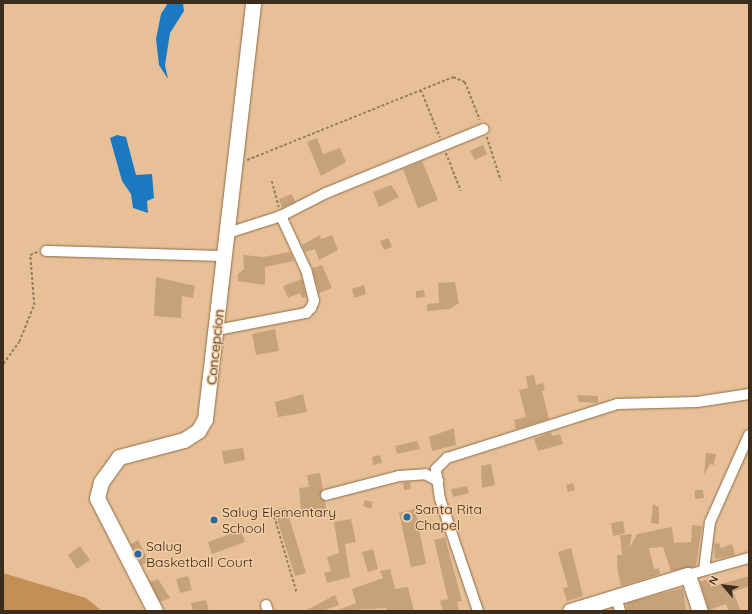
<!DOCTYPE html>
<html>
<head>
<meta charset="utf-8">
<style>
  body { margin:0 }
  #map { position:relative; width:752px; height:614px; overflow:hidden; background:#e7c098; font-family:Quicksand,sans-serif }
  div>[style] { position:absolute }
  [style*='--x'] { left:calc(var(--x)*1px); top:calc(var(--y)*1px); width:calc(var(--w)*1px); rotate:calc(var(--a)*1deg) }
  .green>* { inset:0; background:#c28f57 }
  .water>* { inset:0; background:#1b79c1 }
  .building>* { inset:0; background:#c6a17a }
  .path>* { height:1.5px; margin-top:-0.75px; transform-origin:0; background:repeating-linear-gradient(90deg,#987c5f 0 3px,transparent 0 5px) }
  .roads { filter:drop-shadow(0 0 1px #8e6b45) drop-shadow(0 0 1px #8e6b45) }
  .street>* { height:10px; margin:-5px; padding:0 5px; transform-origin:5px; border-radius:5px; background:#fff }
  .secondary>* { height:15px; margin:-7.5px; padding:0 7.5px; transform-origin:7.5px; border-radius:7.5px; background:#fff }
  .dots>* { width:11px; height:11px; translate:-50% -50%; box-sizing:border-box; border:2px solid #f4cda5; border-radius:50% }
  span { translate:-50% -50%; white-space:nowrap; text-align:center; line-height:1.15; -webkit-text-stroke:3px #f4cda5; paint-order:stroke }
  .street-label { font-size:14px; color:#3b2c1c }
  .poi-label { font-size:14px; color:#3b2c1c }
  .left { translate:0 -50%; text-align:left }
  .frame { position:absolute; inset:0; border:4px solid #3b2c1c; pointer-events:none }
  .north { position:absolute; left:704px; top:566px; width:40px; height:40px; -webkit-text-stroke:3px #f4cda5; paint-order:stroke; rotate:298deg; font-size:11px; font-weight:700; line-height:16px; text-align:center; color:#3b2c1c }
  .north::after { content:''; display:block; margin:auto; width:14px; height:18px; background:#3b2c1c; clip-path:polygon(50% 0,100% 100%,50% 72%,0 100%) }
</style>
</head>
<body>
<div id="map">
  <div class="green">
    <i style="clip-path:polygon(3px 573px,86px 598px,102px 611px,3px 611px)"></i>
  </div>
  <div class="water">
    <i style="clip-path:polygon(168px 3px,183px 3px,184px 11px,170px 33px,165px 65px,168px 79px,159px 65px,156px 39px,161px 14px)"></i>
    <i style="clip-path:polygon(117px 135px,126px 137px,136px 175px,152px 174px,154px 198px,147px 201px,148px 213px,133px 208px,131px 194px,122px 181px,110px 138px)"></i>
  </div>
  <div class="building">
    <i style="clip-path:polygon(317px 138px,323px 154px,340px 148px,346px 162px,321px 176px,307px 142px)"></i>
    <i style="clip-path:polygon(483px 145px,487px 154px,475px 160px,470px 151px)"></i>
    <i style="clip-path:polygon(422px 161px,438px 200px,418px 208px,403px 169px)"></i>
    <i style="clip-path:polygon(391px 185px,399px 197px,379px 207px,373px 192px)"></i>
    <i style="clip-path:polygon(292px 194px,295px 202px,282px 208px,279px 199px)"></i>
    <i style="clip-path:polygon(320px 235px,321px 239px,332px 235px,338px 250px,319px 260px,315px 249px,305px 252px,302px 245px)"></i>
    <i style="clip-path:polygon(388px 238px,392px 247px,384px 250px,380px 241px)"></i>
    <i style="clip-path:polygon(290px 252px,294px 261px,265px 267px,265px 285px,238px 281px,238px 274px,244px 269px,243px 255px,263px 257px)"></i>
    <i style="clip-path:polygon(322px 265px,332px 288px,319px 293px,312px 268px)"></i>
    <i style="clip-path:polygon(156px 277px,195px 286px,193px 298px,182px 296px,181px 318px,154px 316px)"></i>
    <i style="clip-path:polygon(302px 279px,306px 297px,302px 298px,300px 293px,288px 298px,283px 286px)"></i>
    <i style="clip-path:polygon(455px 282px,459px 303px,450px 309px,427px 311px,427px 304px,439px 303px,438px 283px)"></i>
    <i style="clip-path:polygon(364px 285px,366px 294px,354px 298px,352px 289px)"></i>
    <i style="clip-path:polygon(424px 290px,425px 297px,416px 298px,416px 291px)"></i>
    <i style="clip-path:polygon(275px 329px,279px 351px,256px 355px,252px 334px)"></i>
    <i style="clip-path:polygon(534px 375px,536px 385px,543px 383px,545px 390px,542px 391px,549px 419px,516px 429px,514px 420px,526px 417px,519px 390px,528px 388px,526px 376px)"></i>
    <i style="clip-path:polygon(303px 394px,307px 412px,278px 417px,275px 402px)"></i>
    <i style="clip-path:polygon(577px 395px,598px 396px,598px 403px,579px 402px)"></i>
    <i style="clip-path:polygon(454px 428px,456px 445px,432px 451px,429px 437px)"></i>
    <i style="clip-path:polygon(551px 432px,552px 436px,560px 434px,563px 444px,538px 451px,534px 439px)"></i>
    <i style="clip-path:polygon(417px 441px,420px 449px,397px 454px,395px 446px)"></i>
    <i style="clip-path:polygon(243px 448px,245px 460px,224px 464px,222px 451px)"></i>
    <i style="clip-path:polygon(706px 453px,716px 454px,714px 465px,710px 464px,704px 475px)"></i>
    <i style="clip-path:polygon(380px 455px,382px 463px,373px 465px,372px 457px)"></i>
    <i style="clip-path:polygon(491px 464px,495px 485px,482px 488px,481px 466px)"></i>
    <i style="clip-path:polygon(320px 473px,323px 490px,320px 496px,325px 501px,327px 514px,313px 517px,312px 510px,301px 511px,299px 488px,309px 487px,307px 475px)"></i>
    <i style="clip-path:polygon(410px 482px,411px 489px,404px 490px,403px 483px)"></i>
    <i style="clip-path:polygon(573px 483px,575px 490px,568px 492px,566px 485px)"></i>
    <i style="clip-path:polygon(467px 486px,469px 493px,453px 497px,451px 489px)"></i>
    <i style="clip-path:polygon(695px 490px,703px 490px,704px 498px,695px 499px)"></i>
    <i style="clip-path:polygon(365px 500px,373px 502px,371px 509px,363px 506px)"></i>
    <i style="clip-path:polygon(653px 504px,659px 507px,659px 524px,651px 523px)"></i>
    <i style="clip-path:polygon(286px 507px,306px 573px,295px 576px,274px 510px)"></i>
    <i style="clip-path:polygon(415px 509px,426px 564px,411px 567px,399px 513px)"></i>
    <i style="clip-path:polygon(351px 519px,356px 542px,345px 544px,350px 577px,327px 583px,324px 573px,331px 571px,327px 557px,339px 553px,334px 522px)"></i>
    <i style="clip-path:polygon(623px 521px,625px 533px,613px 536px,611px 523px)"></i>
    <i style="clip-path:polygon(692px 525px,702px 526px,696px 566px,671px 571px,663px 547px,649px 548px,654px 569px,659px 568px,660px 574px,621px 586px,618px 573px,617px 555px,622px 555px,620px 535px,632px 534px,629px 549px,637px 534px,672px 527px,674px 543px,691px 542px)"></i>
    <i style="clip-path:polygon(241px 530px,245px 542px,212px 554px,208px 542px)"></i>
    <i style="clip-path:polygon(445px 537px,462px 601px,457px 602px,459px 611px,443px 611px,440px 601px,448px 599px,434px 540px)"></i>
    <i style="clip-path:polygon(138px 540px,149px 561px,142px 565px,131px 544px)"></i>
    <i style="clip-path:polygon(719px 543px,721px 548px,732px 544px,735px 555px,715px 559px,714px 544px)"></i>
    <i style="clip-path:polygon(80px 546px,90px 560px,77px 569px,68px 555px)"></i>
    <i style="clip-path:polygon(571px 548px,583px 596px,567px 601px,563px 588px,568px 587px,558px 552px)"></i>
    <i style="clip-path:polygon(373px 549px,378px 569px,368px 572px,362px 552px)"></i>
    <i style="clip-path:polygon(390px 569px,395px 589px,408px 587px,414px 611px,387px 611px,386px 608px,336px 611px,356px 603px,352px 589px,383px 578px,380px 571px)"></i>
    <i style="clip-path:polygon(188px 576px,192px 590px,180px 593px,176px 579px)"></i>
    <i style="clip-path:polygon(749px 576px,749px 586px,733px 592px,741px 611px,729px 611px,726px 604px,709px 610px,700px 582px,708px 579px,711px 587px)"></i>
    <i style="clip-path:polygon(158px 579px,170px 598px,160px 602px,150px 582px)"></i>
    <i style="clip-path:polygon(683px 588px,686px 611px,626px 611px,627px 603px)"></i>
    <i style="clip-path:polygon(335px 595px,339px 605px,322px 611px,305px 611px)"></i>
    <i style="clip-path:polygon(206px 600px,209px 611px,193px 611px,191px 603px)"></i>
  </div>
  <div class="path">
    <i style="--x:421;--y:90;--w:51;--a:68"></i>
    <i style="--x:487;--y:137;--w:46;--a:72.3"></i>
    <i style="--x:446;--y:153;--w:41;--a:68.5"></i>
    <i style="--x:247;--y:160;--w:222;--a:-21.9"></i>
    <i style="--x:453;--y:77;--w:13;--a:23"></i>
    <i style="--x:465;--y:82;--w:41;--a:68.5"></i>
    <i style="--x:272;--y:181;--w:27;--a:75"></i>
    <i style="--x:3;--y:364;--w:27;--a:-54"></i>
    <i style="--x:19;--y:342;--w:40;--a:-68"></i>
    <i style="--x:34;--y:305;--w:50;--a:-94.6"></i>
    <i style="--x:30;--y:255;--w:8;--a:-23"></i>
    <i style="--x:273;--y:512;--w:84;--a:73.5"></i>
  </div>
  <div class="roads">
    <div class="street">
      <i style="--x:228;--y:233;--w:56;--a:-17.8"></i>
      <i style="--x:281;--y:216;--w:51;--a:-27.1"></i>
      <i style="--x:326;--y:193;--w:170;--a:-22.1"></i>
      <i style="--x:46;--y:251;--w:179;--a:1.6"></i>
      <i style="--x:217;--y:330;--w:91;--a:-10.8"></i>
      <i style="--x:306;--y:313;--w:7;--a:-45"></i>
      <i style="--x:311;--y:308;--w:8;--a:-67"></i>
      <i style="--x:314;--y:301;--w:32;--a:-104"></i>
      <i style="--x:306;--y:270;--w:60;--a:-114.8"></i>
      <i style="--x:326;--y:495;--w:75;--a:-14.6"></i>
      <i style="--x:399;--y:476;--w:26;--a:-4"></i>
      <i style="--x:425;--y:474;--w:15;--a:28"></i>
      <i style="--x:704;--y:570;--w:48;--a:-82.9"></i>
      <i style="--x:710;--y:522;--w:95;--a:-65.9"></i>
      <i style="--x:688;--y:575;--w:63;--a:-15.6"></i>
      <i style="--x:616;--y:597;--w:15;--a:74"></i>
      <i style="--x:266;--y:605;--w:6;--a:72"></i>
      <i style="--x:478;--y:611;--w:118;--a:-108.7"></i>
      <i style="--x:440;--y:499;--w:30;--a:-98"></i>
      <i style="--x:436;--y:469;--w:16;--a:-45"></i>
      <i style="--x:447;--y:458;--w:178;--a:-17.6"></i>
      <i style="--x:617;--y:404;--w:80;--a:-1.4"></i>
      <i style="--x:697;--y:402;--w:53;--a:-8.7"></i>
    </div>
    <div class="secondary">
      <i style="--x:155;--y:611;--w:127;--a:-117.2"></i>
      <i style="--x:97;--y:498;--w:16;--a:-76"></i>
      <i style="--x:101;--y:482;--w:31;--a:-54"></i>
      <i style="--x:119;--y:457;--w:67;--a:-14.7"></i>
      <i style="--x:184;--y:440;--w:17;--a:-33"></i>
      <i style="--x:198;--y:431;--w:14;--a:-60"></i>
      <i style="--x:205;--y:419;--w:419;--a:-83.4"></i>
      <i style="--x:570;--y:611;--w:123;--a:-17"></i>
      <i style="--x:688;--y:575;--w:38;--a:72"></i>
    </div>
  </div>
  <div class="dots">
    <i style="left:407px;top:517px;background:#28699f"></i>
    <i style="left:214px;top:520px;background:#28699f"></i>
    <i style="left:138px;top:554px;background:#28699f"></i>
  </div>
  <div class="street-label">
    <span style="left:215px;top:347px;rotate:-84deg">Concepcion</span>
  </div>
  <div class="poi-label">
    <span class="left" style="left:415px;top:517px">Santa Rita<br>Chapel</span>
    <span class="left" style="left:222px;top:520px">Salug Elementary<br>School</span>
    <span class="left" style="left:146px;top:554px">Salug<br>Basketball Court</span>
  </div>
  <div class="frame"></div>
  <div class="north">N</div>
</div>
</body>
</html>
